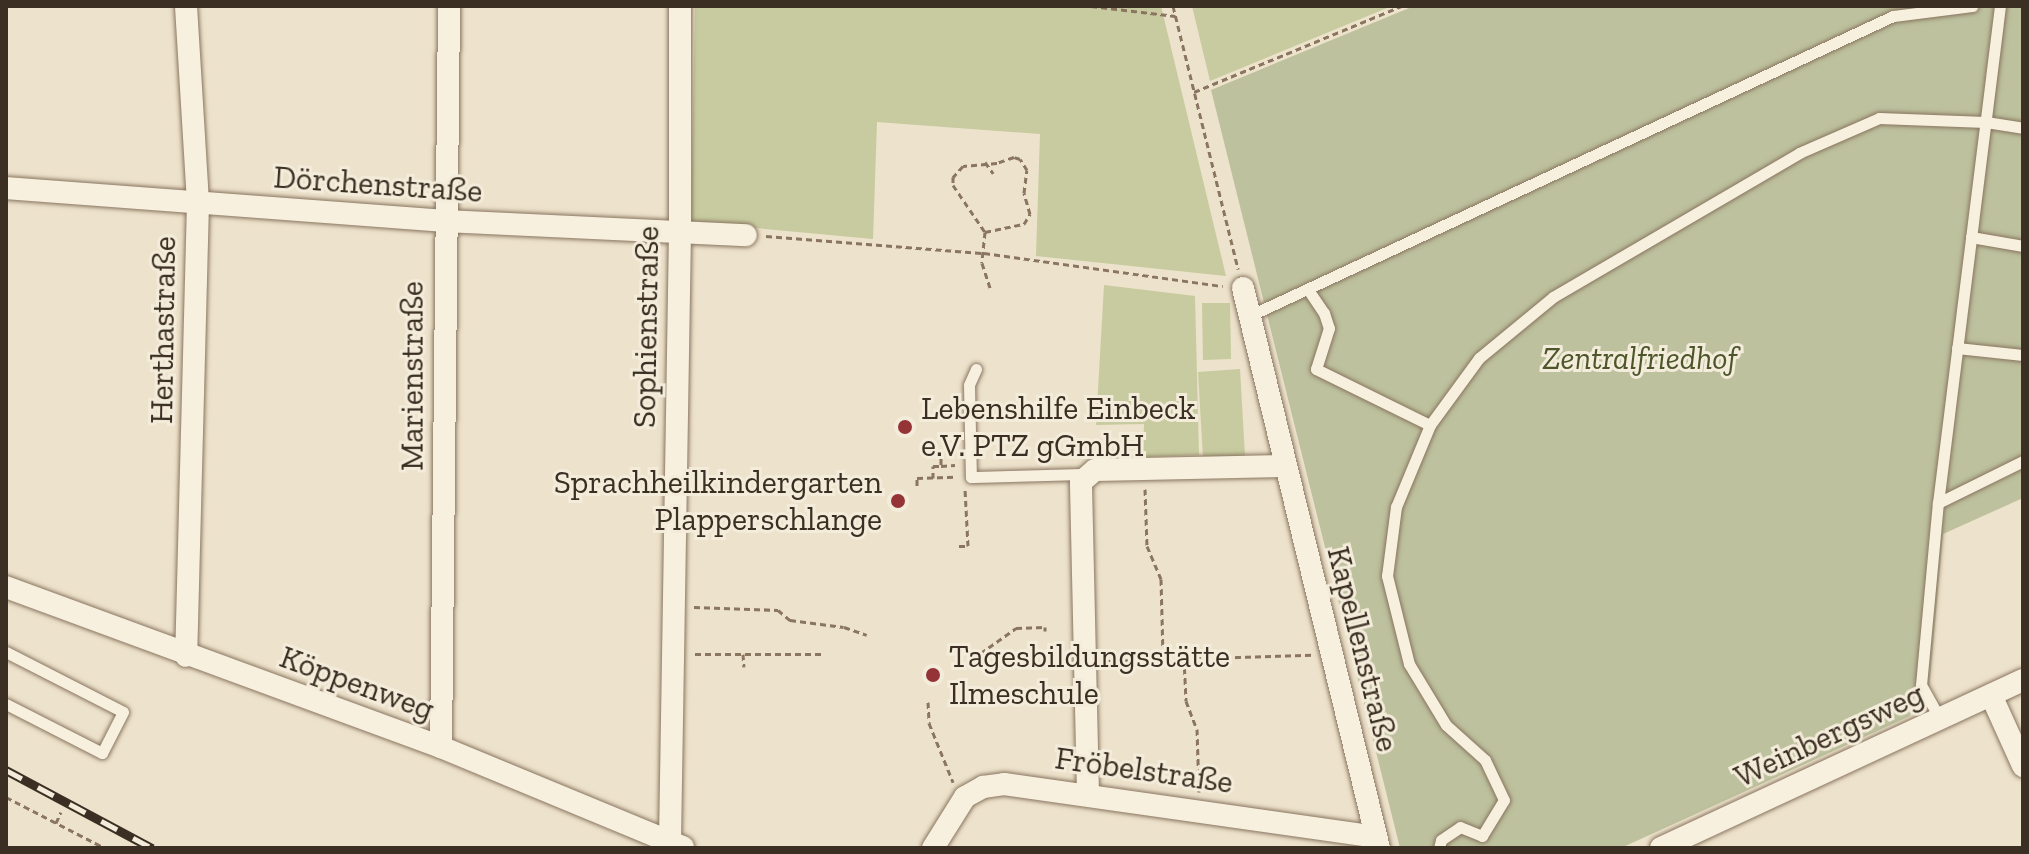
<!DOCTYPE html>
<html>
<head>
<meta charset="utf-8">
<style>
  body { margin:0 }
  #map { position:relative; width:2029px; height:854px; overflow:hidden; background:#ede2cb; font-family:"Zilla Slab",serif }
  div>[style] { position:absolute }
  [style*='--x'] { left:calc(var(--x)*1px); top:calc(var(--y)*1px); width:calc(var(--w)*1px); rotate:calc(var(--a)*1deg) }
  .green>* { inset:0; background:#c7cb9f }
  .cemetery>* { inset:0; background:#bdc19d }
  .path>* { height:3px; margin-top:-1.5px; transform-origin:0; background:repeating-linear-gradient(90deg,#897560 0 6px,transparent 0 10px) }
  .roads { filter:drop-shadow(0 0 2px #897560) drop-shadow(0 0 2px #897560) }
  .service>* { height:11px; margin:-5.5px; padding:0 5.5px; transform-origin:5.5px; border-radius:5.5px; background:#f8f0de }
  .minor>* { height:22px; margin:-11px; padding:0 11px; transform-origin:11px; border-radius:11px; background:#f8f0de }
  .rail>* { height:9px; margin-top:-4.5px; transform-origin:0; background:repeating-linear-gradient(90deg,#f4ecdb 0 18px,#3b2e22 0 36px); box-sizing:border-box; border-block:2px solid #3b2e22 }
  .dots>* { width:22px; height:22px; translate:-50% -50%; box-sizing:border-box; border:4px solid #f4ecdb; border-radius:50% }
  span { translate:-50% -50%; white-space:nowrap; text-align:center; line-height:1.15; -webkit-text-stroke:6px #f4ecdb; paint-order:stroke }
  .street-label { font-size:32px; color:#3b2e22 }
  .park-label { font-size:32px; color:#4c562a; font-style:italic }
  .poi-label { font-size:32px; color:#3b2e22 }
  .left { translate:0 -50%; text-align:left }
  .right { translate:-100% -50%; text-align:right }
  .frame { position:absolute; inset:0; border:8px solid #3b2e22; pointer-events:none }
</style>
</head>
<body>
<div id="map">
  <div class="green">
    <i style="clip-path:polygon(695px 6px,1161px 6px,1226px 276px,1036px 256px,1040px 134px,877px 122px,873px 239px,691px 222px)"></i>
    <i style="clip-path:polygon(1192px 6px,1392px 6px,1210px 81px)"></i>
    <i style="clip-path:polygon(1104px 285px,1195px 296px,1199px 455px,1143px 457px,1144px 424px,1096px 425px)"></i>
    <i style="clip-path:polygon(1202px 303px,1230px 303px,1231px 359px,1203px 360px)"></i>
    <i style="clip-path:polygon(1240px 369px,1245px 456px,1203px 458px,1198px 372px)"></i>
  </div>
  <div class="cemetery">
    <i style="clip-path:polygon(1414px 6px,2023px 6px,2023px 498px,1943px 534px,1929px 691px,1914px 697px,1910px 716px,1621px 848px,1400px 848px,1211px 90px)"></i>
  </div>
  <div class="path">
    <i style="--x:1091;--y:6;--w:85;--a:6.8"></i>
    <i style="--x:1173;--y:6;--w:271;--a:76.1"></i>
    <i style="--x:1194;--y:92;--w:225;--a:-22.5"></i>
    <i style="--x:985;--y:162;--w:14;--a:54"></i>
    <i style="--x:985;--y:232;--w:40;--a:-12"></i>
    <i style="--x:1024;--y:224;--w:12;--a:-59"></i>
    <i style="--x:1030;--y:214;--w:22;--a:-106"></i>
    <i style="--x:1024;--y:193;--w:23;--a:-83"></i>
    <i style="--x:1027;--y:170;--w:13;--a:-122"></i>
    <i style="--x:1020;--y:159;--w:6;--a:-162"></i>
    <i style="--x:1014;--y:157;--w:18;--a:161"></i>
    <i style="--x:997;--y:163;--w:34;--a:175"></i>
    <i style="--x:963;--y:166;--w:15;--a:132"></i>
    <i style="--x:953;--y:177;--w:8;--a:90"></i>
    <i style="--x:953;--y:185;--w:57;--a:55.8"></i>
    <i style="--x:985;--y:232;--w:31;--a:96"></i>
    <i style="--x:982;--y:263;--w:26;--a:72"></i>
    <i style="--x:766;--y:236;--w:219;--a:4.5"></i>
    <i style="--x:984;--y:253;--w:241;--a:7.9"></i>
    <i style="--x:941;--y:458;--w:8;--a:90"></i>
    <i style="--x:941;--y:466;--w:14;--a:-4"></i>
    <i style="--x:933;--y:478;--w:12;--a:-90"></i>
    <i style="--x:933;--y:466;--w:8;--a:0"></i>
    <i style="--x:917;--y:486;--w:8;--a:-90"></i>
    <i style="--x:917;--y:478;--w:38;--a:-2"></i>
    <i style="--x:1145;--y:489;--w:57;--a:88"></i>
    <i style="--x:1147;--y:546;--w:36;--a:67"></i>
    <i style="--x:1161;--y:579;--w:79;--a:88.5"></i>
    <i style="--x:959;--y:546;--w:9;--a:0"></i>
    <i style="--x:968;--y:546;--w:57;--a:-93"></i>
    <i style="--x:694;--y:607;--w:84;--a:2"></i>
    <i style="--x:778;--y:610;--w:16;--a:40"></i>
    <i style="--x:790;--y:620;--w:54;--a:7.4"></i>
    <i style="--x:844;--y:627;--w:24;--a:19"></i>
    <i style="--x:947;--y:653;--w:16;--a:-4"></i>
    <i style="--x:695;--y:654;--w:128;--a:0"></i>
    <i style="--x:743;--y:654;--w:13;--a:86"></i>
    <i style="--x:1184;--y:658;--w:43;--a:87.3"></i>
    <i style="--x:1186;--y:701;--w:30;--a:69"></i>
    <i style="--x:1197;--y:729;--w:63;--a:88.2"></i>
    <i style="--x:1105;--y:661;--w:208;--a:-1.7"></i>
    <i style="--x:964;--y:665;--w:64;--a:-35.4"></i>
    <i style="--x:1016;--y:628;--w:29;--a:-2"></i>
    <i style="--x:1045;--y:627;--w:4;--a:90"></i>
    <i style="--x:928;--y:702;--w:21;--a:87"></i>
    <i style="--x:929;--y:723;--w:64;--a:67.9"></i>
    <i style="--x:6;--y:797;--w:111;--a:27.3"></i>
    <i style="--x:56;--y:823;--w:12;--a:-66"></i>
  </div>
  <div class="roads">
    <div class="service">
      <i style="--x:1971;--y:237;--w:53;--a:9.8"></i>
      <i style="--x:1309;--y:291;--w:27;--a:56"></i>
      <i style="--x:1324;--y:313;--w:16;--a:72"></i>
      <i style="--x:1329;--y:328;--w:43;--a:107.6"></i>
      <i style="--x:1316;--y:369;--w:127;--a:26.2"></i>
      <i style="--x:1249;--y:316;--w:710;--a:-24.98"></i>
      <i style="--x:1893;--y:16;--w:80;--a:-7.2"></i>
      <i style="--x:1957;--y:348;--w:66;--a:6.1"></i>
      <i style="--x:976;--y:369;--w:17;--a:114"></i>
      <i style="--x:969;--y:385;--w:92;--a:88.8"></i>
      <i style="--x:971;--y:477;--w:114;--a:-1.5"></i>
      <i style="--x:1938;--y:503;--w:501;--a:-82.89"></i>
      <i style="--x:6;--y:652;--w:131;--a:27.1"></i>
      <i style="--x:123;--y:712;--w:46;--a:117.1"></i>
      <i style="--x:102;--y:753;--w:108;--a:-153"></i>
      <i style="--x:1940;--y:719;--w:39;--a:-119"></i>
      <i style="--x:1921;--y:685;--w:183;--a:-84.7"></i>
      <i style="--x:1938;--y:503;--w:95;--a:-26.3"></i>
      <i style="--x:1439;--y:848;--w:8;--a:-76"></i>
      <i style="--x:1441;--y:840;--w:23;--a:-34"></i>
      <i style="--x:1460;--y:827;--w:24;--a:22"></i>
      <i style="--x:1482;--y:836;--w:42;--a:-58.6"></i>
      <i style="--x:1504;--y:800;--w:44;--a:-115.4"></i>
      <i style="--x:1485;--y:760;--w:52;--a:-138.1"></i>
      <i style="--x:1446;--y:725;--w:71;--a:-121.2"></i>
      <i style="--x:1409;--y:664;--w:91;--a:-104"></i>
      <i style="--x:1387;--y:576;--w:70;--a:-82.6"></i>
      <i style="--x:1396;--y:507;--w:89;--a:-67.5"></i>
      <i style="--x:1430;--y:425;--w:83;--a:-53.8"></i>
      <i style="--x:1479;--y:358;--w:96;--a:-39.5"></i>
      <i style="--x:1553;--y:297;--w:285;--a:-30.3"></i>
      <i style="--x:1799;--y:153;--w:87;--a:-23.6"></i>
      <i style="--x:1879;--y:118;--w:107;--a:2.1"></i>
      <i style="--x:1986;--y:122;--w:37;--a:9"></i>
    </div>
    <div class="minor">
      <i style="--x:186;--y:6;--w:197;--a:86.5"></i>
      <i style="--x:198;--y:203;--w:453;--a:91.5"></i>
      <i style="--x:6;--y:188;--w:440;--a:4.3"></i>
      <i style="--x:445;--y:221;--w:301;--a:2.7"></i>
      <i style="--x:1243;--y:288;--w:576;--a:76.35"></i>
      <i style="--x:6;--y:587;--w:463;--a:20.2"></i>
      <i style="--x:441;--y:747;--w:262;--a:22.5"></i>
      <i style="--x:1991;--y:695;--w:78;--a:65.7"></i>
      <i style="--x:441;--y:747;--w:741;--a:-89.38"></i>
      <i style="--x:1088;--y:794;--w:312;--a:-91.3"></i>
      <i style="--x:1081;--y:482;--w:18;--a:-41"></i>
      <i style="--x:1095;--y:470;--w:189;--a:-1.2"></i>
      <i style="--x:670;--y:841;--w:607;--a:-89.06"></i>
      <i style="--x:680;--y:234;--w:228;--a:-90"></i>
      <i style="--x:933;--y:848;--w:60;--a:-57.9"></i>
      <i style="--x:965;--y:797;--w:21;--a:-29"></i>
      <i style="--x:983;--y:787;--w:21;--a:-8"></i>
      <i style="--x:1004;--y:784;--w:376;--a:8.1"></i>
      <i style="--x:1661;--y:848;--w:399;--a:-24.9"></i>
    </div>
  </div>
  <div class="rail">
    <i style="--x:6;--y:770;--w:166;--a:28.1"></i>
  </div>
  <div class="dots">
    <i style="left:905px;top:427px;background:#943436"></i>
    <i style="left:898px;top:501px;background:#943436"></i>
    <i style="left:933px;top:675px;background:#943436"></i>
  </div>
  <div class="street-label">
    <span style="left:378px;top:184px;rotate:4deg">Dörchenstraße</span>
    <span style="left:646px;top:327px;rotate:-89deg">Sophienstraße</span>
    <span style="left:163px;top:330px;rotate:-89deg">Herthastraße</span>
    <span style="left:412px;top:376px;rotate:-90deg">Marienstraße</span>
    <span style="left:1363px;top:649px;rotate:76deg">Kapellenstraße</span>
    <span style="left:357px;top:683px;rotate:20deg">Köppenweg</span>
    <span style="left:1829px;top:735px;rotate:-25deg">Weinbergsweg</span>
    <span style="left:1144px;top:770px;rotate:8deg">Fröbelstraße</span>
  </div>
  <div class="park-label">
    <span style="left:1640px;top:358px">Zentralfriedhof</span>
  </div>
  <div class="poi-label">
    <span class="left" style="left:921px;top:427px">Lebenshilfe Einbeck<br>e.V. PTZ gGmbH</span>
    <span class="right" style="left:882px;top:501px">Sprachheilkindergarten<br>Plapperschlange</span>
    <span class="left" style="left:949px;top:675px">Tagesbildungsstätte<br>Ilmeschule</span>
  </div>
  <div class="frame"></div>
</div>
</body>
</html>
